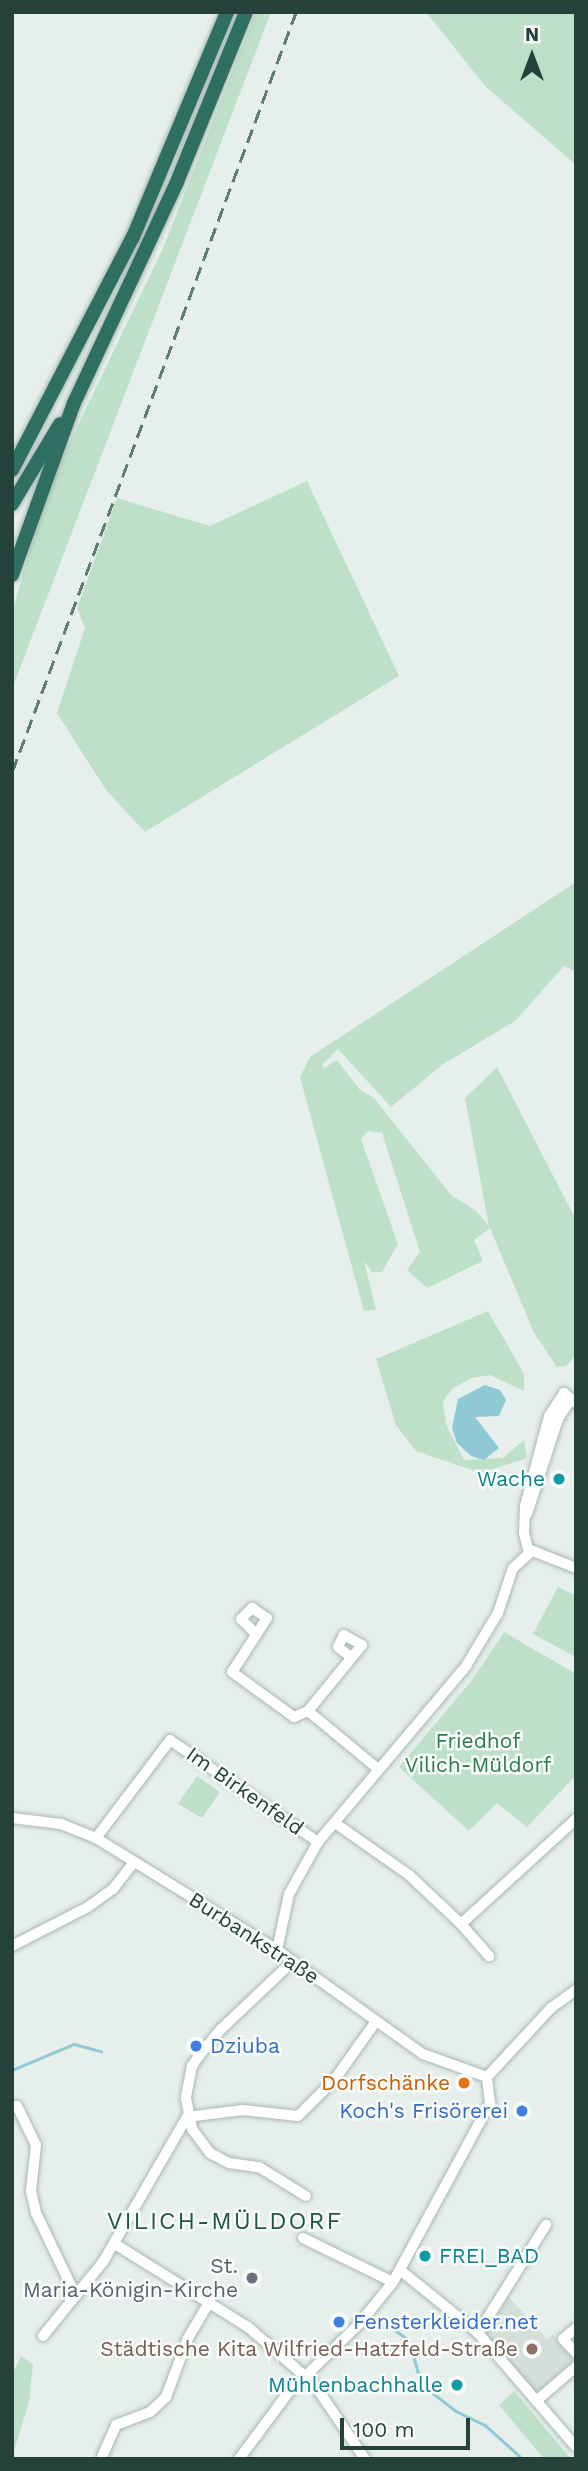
<!DOCTYPE html>
<html>
<head>
<meta charset="utf-8">
<style>
  body { margin:0 }
  #map { position:relative; width:588px; height:2471px; overflow:hidden; background:#e6efeb; font-family:"Work Sans",sans-serif }
  div>[style] { position:absolute }
  [style*='--x'] { left:calc(var(--x)*1px); top:calc(var(--y)*1px); width:calc(var(--w)*1px); rotate:calc(var(--a)*1deg) }
  .built>* { inset:0; background:#d4dfda }
  .green>* { inset:0; background:#bfe0c8 }
  .water>* { inset:0; background:#8ec9d4 }
  .stream>* { height:2.5px; margin:-1.25px; padding:0 1.25px; transform-origin:1.25px; border-radius:1.25px; background:#8ec9d4 }
  .roads { filter:drop-shadow(0 0 2px #a8b8b2) drop-shadow(0 0 2px #a8b8b2) }
  .minor>* { height:10px; margin:-5px; padding:0 5px; transform-origin:5px; border-radius:5px; background:#fff }
  .highway>* { height:14px; margin:-7px; padding:0 7px; transform-origin:7px; border-radius:7px; background:#2f6f62 }
  .rail>* { height:2.5px; margin-top:-1.25px; transform-origin:0; background:repeating-linear-gradient(90deg,#5f7d75 0 14px,transparent 0 21px) }
  .dots>* { width:19px; height:19px; translate:-50% -50%; box-sizing:border-box; border:4px solid #f7fbf9; border-radius:50% }
  span { translate:-50% -50%; white-space:nowrap; text-align:center; line-height:1.15; -webkit-text-stroke:5px #f7fbf9; paint-order:stroke }
  .culture-label { font-size:21px; color:#0d838f }
  .right { translate:-100% -50%; text-align:right }
  .left { translate:0 -50%; text-align:left }
  .park-label { font-size:21px; color:#2d7a4b }
  .street-label { font-size:21px; color:#24423a }
  .shop-label { font-size:21px; color:#366cbe }
  .food-label { font-size:21px; color:#c56008 }
  .worship-label { font-size:21px; color:#5b616d }
  .education-label { font-size:21px; color:#785e54 }
  .quarter-label { font-size:24px; color:#1f5548; letter-spacing:2px }
  .frame { position:absolute; inset:0; border:14px solid #24423a; pointer-events:none }
  .north { position:absolute; left:497px; top:21px; width:70px; height:70px; -webkit-text-stroke:5px #f7fbf9; paint-order:stroke; rotate:0deg; font-size:19px; font-weight:700; line-height:28px; text-align:center; color:#24423a }
  .north::after { content:''; display:block; margin:auto; width:24px; height:32px; background:#24423a; clip-path:polygon(50% 0,100% 100%,50% 72%,0 100%) }
  .scale { position:absolute; left:340px; top:2418px; width:130px; height:32px; box-sizing:border-box; border:4px solid #24423a; border-top:0; padding-left:9px; font-size:21px; line-height:24px; white-space:nowrap; color:#24423a; -webkit-text-stroke:5px #f7fbf9; paint-order:stroke }
</style>
</head>
<body>
<div id="map">
  <div class="built">
    <i style="clip-path:polygon(509px 2297px,547px 2339px,552px 2334px,574px 2359px,537px 2393px,484px 2334px)"></i>
  </div>
  <div class="green">
    <i style="clip-path:polygon(256px 12px,271px 12px,12px 689px,12px 613px,47px 490px,164px 246px)"></i>
    <i style="clip-path:polygon(426px 12px,576px 12px,576px 165px,485px 86px)"></i>
    <i style="clip-path:polygon(307px 481px,399px 676px,145px 832px,106px 790px,57px 713px,85px 628px,77px 608px,117px 498px,210px 526px)"></i>
    <i style="clip-path:polygon(576px 882px,576px 972px,564px 966px,515px 1021px,442px 1065px,391px 1107px,338px 1049px,322px 1065px,324px 1068px,337px 1060px,360px 1090px,374px 1098px,451px 1195px,475px 1210px,489px 1226px,465px 1098px,497px 1067px,576px 1220px,576px 1355px,566px 1366px,557px 1367px,534px 1333px,490px 1228px,474px 1240px,483px 1261px,427px 1288px,407px 1270px,420px 1252px,382px 1133px,368px 1131px,361px 1139px,398px 1244px,382px 1272px,372px 1272px,364px 1261px,376px 1310px,364px 1311px,300px 1077px,310px 1057px)"></i>
    <i style="clip-path:polygon(488px 1311px,524px 1374px,524px 1391px,490px 1375px,472px 1378px,453px 1388px,443px 1401px,446px 1424px,464px 1460px,503px 1458px,524px 1440px,527px 1458px,481px 1473px,416px 1451px,396px 1425px,376px 1359px)"></i>
    <i style="clip-path:polygon(558px 1587px,576px 1596px,576px 1657px,533px 1634px)"></i>
    <i style="clip-path:polygon(504px 1632px,576px 1674px,576px 1775px,527px 1827px,497px 1803px,469px 1831px,399px 1767px,472px 1680px)"></i>
    <i style="clip-path:polygon(197px 1776px,220px 1792px,202px 1818px,178px 1804px)"></i>
    <i style="clip-path:polygon(21px 2356px,33px 2364px,29px 2402px,12px 2457px,12px 2375px)"></i>
    <i style="clip-path:polygon(514px 2391px,571px 2459px,544px 2459px,499px 2405px)"></i>
  </div>
  <div class="water">
    <i style="clip-path:polygon(485px 1385px,500px 1390px,506px 1400px,499px 1416px,475px 1417px,499px 1448px,484px 1460px,471px 1456px,457px 1443px,452px 1428px,458px 1399px)"></i>
  </div>
  <div class="stream">
    <i style="--x:12;--y:2070;--w:67;--a:-22.8"></i>
    <i style="--x:74;--y:2044;--w:28;--a:15"></i>
    <i style="--x:380;--y:2328;--w:12;--a:0"></i>
    <i style="--x:392;--y:2328;--w:21;--a:35"></i>
    <i style="--x:409;--y:2340;--w:33;--a:74"></i>
    <i style="--x:418;--y:2372;--w:26;--a:54"></i>
    <i style="--x:433;--y:2393;--w:29;--a:38"></i>
    <i style="--x:456;--y:2411;--w:32;--a:26"></i>
    <i style="--x:485;--y:2425;--w:51;--a:41.8"></i>
  </div>
  <div class="roads">
    <div class="minor">
      <i style="--x:576;--y:1403;--w:16;--a:-140"></i>
      <i style="--x:564;--y:1393;--w:27;--a:123"></i>
      <i style="--x:549;--y:1416;--w:93;--a:104.9"></i>
      <i style="--x:525;--y:1506;--w:27;--a:92"></i>
      <i style="--x:524;--y:1533;--w:16;--a:76"></i>
      <i style="--x:528;--y:1549;--w:52;--a:21.6"></i>
      <i style="--x:527;--y:1514;--w:100;--a:-71.9"></i>
      <i style="--x:558;--y:1419;--w:24;--a:-57"></i>
      <i style="--x:256;--y:1634;--w:21;--a:-135"></i>
      <i style="--x:241;--y:1619;--w:16;--a:-45"></i>
      <i style="--x:252;--y:1608;--w:18;--a:34"></i>
      <i style="--x:267;--y:1618;--w:64;--a:122.9"></i>
      <i style="--x:232;--y:1672;--w:77;--a:36"></i>
      <i style="--x:294;--y:1717;--w:15;--a:-23"></i>
      <i style="--x:308;--y:1711;--w:91;--a:39.6"></i>
      <i style="--x:308;--y:1711;--w:85;--a:-50.7"></i>
      <i style="--x:362;--y:1645;--w:21;--a:-151"></i>
      <i style="--x:344;--y:1635;--w:13;--a:117"></i>
      <i style="--x:338;--y:1647;--w:16;--a:38"></i>
      <i style="--x:12;--y:1818;--w:49;--a:7"></i>
      <i style="--x:61;--y:1824;--w:38;--a:22"></i>
      <i style="--x:96;--y:1838;--w:213;--a:31.7"></i>
      <i style="--x:277;--y:1950;--w:179;--a:35.5"></i>
      <i style="--x:423;--y:2054;--w:68;--a:19.8"></i>
      <i style="--x:335;--y:1823;--w:90;--a:35.1"></i>
      <i style="--x:409;--y:1875;--w:71;--a:43.3"></i>
      <i style="--x:461;--y:1924;--w:156;--a:-42.4"></i>
      <i style="--x:96;--y:1838;--w:123;--a:-52.9"></i>
      <i style="--x:170;--y:1740;--w:180;--a:34.6"></i>
      <i style="--x:461;--y:1924;--w:43;--a:48.8"></i>
      <i style="--x:12;--y:1946;--w:85;--a:-27.2"></i>
      <i style="--x:88;--y:1907;--w:31;--a:-36"></i>
      <i style="--x:113;--y:1889;--w:34;--a:-52"></i>
      <i style="--x:277;--y:1950;--w:57;--a:-77.9"></i>
      <i style="--x:289;--y:1894;--w:60;--a:-60.9"></i>
      <i style="--x:318;--y:1842;--w:230;--a:-49.9"></i>
      <i style="--x:466;--y:1666;--w:62;--a:-58.9"></i>
      <i style="--x:498;--y:1613;--w:47;--a:-71.6"></i>
      <i style="--x:513;--y:1568;--w:25;--a:-42"></i>
      <i style="--x:293;--y:1961;--w:99;--a:136.6"></i>
      <i style="--x:221;--y:2029;--w:35;--a:129"></i>
      <i style="--x:199;--y:2056;--w:12;--a:125"></i>
      <i style="--x:192;--y:2066;--w:33;--a:101"></i>
      <i style="--x:186;--y:2098;--w:32;--a:79"></i>
      <i style="--x:192;--y:2129;--w:30;--a:53"></i>
      <i style="--x:210;--y:2153;--w:21;--a:28"></i>
      <i style="--x:229;--y:2163;--w:30;--a:8"></i>
      <i style="--x:259;--y:2167;--w:55;--a:31.7"></i>
      <i style="--x:487;--y:2077;--w:94;--a:-47.2"></i>
      <i style="--x:551;--y:2008;--w:31;--a:-36"></i>
      <i style="--x:12;--y:2108;--w:5;--a:-22"></i>
      <i style="--x:17;--y:2106;--w:43;--a:64"></i>
      <i style="--x:36;--y:2145;--w:46;--a:96.2"></i>
      <i style="--x:31;--y:2191;--w:23;--a:77"></i>
      <i style="--x:36;--y:2213;--w:92;--a:64.3"></i>
      <i style="--x:187;--y:2117;--w:56;--a:-7.1"></i>
      <i style="--x:243;--y:2110;--w:55;--a:6.2"></i>
      <i style="--x:298;--y:2116;--w:52;--a:-45"></i>
      <i style="--x:335;--y:2079;--w:71;--a:-54.7"></i>
      <i style="--x:303;--y:2238;--w:100;--a:26.1"></i>
      <i style="--x:115;--y:2244;--w:157;--a:32"></i>
      <i style="--x:248;--y:2327;--w:87;--a:40.8"></i>
      <i style="--x:314;--y:2384;--w:91;--a:55.8"></i>
      <i style="--x:400;--y:2270;--w:100;--a:38.9"></i>
      <i style="--x:478;--y:2333;--w:150;--a:49.3"></i>
      <i style="--x:576;--y:2328;--w:17;--a:140"></i>
      <i style="--x:563;--y:2339;--w:19;--a:47"></i>
      <i style="--x:478;--y:2333;--w:128;--a:-57.8"></i>
      <i style="--x:43;--y:2336;--w:95;--a:-51"></i>
      <i style="--x:103;--y:2262;--w:168;--a:-59.9"></i>
      <i style="--x:536;--y:2401;--w:52;--a:-40.4"></i>
      <i style="--x:101;--y:2459;--w:37;--a:-66"></i>
      <i style="--x:116;--y:2425;--w:36;--a:-21"></i>
      <i style="--x:150;--y:2412;--w:22;--a:-43"></i>
      <i style="--x:166;--y:2397;--w:63;--a:-69.6"></i>
      <i style="--x:188;--y:2338;--w:43;--a:-59.3"></i>
      <i style="--x:239;--y:2459;--w:82;--a:-53.4"></i>
      <i style="--x:288;--y:2393;--w:99;--a:-44.2"></i>
      <i style="--x:359;--y:2324;--w:54;--a:-51"></i>
      <i style="--x:393;--y:2282;--w:204;--a:-61.5"></i>
      <i style="--x:490;--y:2103;--w:26;--a:-97"></i>
    </div>
    <div class="highway">
      <i style="--x:12;--y:470;--w:263;--a:-62.6"></i>
      <i style="--x:133;--y:237;--w:244;--a:-67.3"></i>
      <i style="--x:12;--y:504;--w:93;--a:-59"></i>
      <i style="--x:12;--y:575;--w:183;--a:-70.2"></i>
      <i style="--x:74;--y:403;--w:244;--a:-65"></i>
      <i style="--x:177;--y:182;--w:183;--a:-67.9"></i>
    </div>
  </div>
  <div class="rail">
    <i style="--x:12;--y:772;--w:811;--a:-69.51"></i>
  </div>
  <div class="dots">
    <i style="left:559px;top:1479px;background:#0f9aa8"></i>
    <i style="left:196px;top:2046px;background:#3f7fe0"></i>
    <i style="left:464px;top:2083px;background:#e8710a"></i>
    <i style="left:522px;top:2111px;background:#3f7fe0"></i>
    <i style="left:425px;top:2256px;background:#0f9aa8"></i>
    <i style="left:252px;top:2278px;background:#6b7280"></i>
    <i style="left:339px;top:2322px;background:#3f7fe0"></i>
    <i style="left:532px;top:2349px;background:#8d6e63"></i>
    <i style="left:457px;top:2385px;background:#0f9aa8"></i>
  </div>
  <div class="culture-label">
    <span class="right" style="left:545px;top:1479px">Wache</span>
    <span class="left" style="left:439px;top:2256px">FREI_BAD</span>
    <span class="right" style="left:443px;top:2385px">Mühlenbachhalle</span>
  </div>
  <div class="park-label">
    <span style="left:478px;top:1753px">Friedhof<br>Vilich-Müldorf</span>
  </div>
  <div class="street-label">
    <span style="left:245px;top:1791px;rotate:35deg">Im Birkenfeld</span>
    <span style="left:254px;top:1938px;rotate:33deg">Burbankstraße</span>
  </div>
  <div class="shop-label">
    <span class="left" style="left:210px;top:2046px">Dziuba</span>
    <span class="right" style="left:508px;top:2111px">Koch's Frisörerei</span>
    <span class="left" style="left:353px;top:2322px">Fensterkleider.net</span>
  </div>
  <div class="food-label">
    <span class="right" style="left:450px;top:2083px">Dorfschänke</span>
  </div>
  <div class="worship-label">
    <span class="right" style="left:238px;top:2278px">St.<br>Maria-Königin-Kirche</span>
  </div>
  <div class="education-label">
    <span class="right" style="left:518px;top:2349px">Städtische Kita Wilfried-Hatzfeld-Straße</span>
  </div>
  <div class="quarter-label">
    <span style="left:225px;top:2222px">VILICH-MÜLDORF</span>
  </div>
  <div class="frame"></div>
  <div class="north">N</div>
  <div class="scale">100 m</div>
</div>
</body>
</html>
